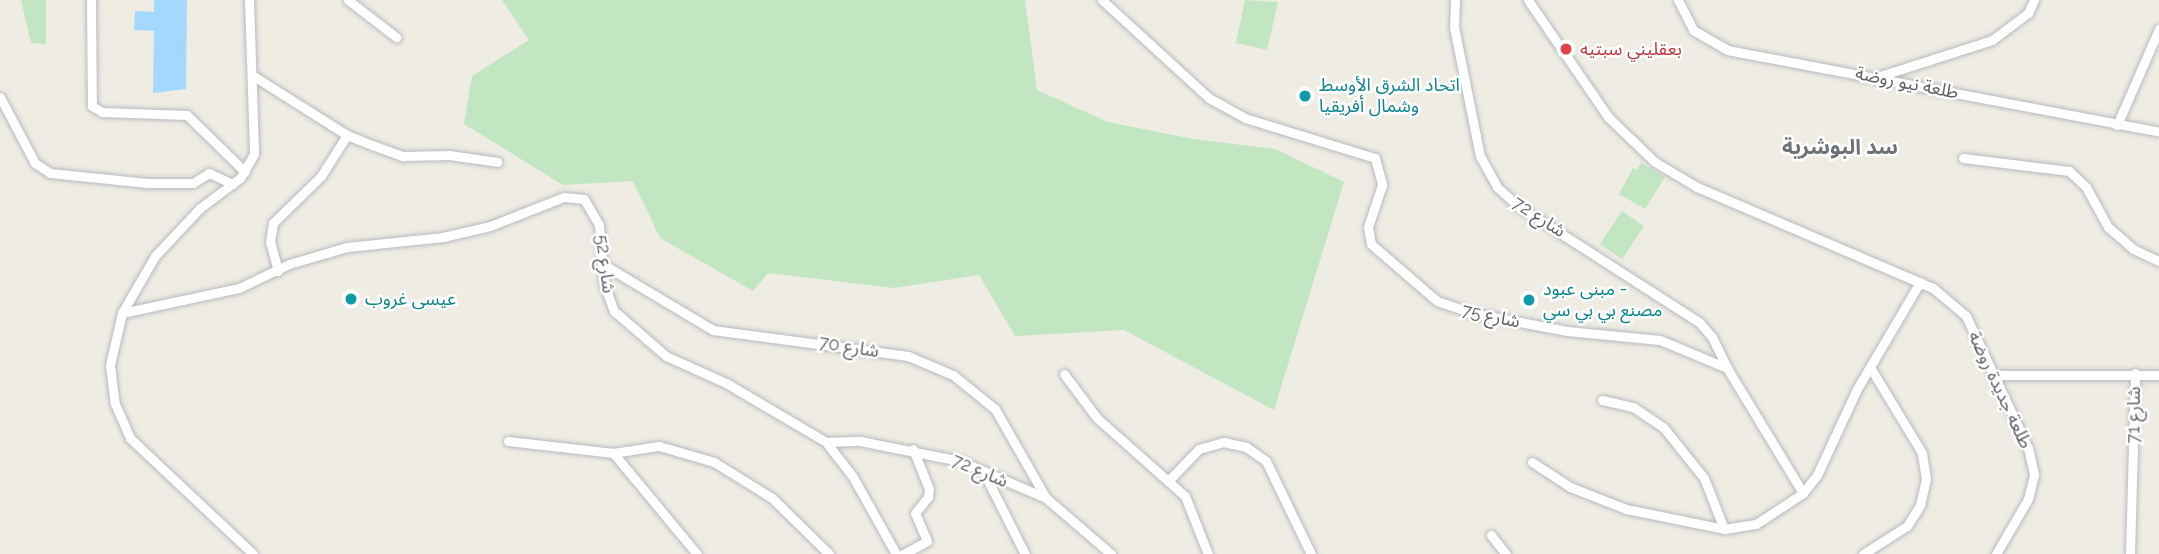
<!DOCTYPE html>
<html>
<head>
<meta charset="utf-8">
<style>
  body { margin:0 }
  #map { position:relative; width:2159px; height:554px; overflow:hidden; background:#efece4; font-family:Raleway,"Noto Sans Arabic",sans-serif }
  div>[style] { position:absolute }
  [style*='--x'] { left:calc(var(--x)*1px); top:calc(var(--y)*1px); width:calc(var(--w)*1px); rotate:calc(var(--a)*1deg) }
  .green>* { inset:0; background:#c1e6c1 }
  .water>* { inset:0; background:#a4d8ff }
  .roads { filter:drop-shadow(0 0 2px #b7babe) drop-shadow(0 0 2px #b7babe) }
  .minor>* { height:9px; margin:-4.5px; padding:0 4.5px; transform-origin:4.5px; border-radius:4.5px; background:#fff }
  .dots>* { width:19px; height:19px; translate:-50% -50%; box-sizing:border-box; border:4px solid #fff; border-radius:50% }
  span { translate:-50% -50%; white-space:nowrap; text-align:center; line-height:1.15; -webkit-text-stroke:5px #fff; paint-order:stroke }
  .health-label { font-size:18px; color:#be3a42 }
  .left { translate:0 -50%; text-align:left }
  .street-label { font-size:18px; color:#5c6065 }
  .culture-label { font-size:18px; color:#0d838f }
  .quarter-label { font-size:21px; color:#6d7277; font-weight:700 }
</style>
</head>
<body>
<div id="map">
  <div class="green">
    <i style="clip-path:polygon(21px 0,46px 0,46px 44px,31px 43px)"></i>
    <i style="clip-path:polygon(502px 0,1025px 0,1037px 90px,1108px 122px,1193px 139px,1275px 149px,1344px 182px,1274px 410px,1124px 330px,1015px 336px,979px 275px,894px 288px,768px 273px,753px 291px,660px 238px,633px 181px,563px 185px,464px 124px,472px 76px,529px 40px)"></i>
    <i style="clip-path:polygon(1245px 0,1278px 2px,1267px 50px,1236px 43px)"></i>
    <i style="clip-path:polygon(1641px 163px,1665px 177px,1645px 209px,1619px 194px,1633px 168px,1637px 170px)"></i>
    <i style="clip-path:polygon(1622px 211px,1644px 226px,1622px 259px,1600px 244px)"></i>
  </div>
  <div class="water">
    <i style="clip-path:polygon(154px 0,187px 0,186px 89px,153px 93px,154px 31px,134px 30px,135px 11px,154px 12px)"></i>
  </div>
  <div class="roads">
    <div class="minor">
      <i style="--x:91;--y:0;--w:106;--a:89.5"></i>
      <i style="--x:92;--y:106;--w:12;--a:31"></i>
      <i style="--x:102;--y:112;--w:85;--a:2"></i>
      <i style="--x:187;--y:115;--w:81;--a:44.5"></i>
      <i style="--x:249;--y:0;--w:154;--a:88.1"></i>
      <i style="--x:254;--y:154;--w:28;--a:120"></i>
      <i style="--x:240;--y:178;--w:50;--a:143.1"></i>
      <i style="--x:200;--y:208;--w:66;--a:133.2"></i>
      <i style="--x:155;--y:256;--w:66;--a:120.1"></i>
      <i style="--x:122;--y:313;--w:53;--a:103"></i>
      <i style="--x:110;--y:365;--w:39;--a:83"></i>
      <i style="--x:115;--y:404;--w:37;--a:66"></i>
      <i style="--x:130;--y:438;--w:169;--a:43.3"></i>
      <i style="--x:348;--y:0;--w:61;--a:37.6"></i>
      <i style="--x:1102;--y:0;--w:145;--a:42.5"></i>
      <i style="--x:1209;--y:98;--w:41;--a:29.1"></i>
      <i style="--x:1245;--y:118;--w:136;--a:17.1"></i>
      <i style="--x:1375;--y:158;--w:28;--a:75"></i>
      <i style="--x:1382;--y:185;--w:44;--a:108.4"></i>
      <i style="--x:1368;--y:227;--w:17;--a:80"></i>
      <i style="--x:1371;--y:244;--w:87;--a:40.8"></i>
      <i style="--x:1437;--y:301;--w:37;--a:19"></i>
      <i style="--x:1472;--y:313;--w:97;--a:10.7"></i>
      <i style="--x:1567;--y:331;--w:93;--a:5.5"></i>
      <i style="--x:1660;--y:340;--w:73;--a:22.7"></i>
      <i style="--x:1727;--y:368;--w:146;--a:58.7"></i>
      <i style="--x:1455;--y:0;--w:27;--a:92"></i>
      <i style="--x:1454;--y:27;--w:111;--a:78.6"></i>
      <i style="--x:1476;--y:136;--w:20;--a:79"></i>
      <i style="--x:1480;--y:156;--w:35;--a:61"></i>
      <i style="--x:1497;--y:187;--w:28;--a:42"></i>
      <i style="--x:1518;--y:206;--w:215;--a:32.7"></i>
      <i style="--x:1699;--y:322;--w:20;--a:49"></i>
      <i style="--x:1712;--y:337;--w:34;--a:64"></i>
      <i style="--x:1528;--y:0;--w:142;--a:55.6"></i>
      <i style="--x:1608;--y:117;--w:65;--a:43.8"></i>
      <i style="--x:1655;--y:162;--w:49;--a:30.8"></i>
      <i style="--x:1697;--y:187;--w:257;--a:23.2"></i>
      <i style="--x:1933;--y:288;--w:43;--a:40.3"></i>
      <i style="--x:1966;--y:316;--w:146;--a:64.8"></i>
      <i style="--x:2028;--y:448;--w:28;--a:77"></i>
      <i style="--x:2034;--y:475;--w:25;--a:104"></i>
      <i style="--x:2028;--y:499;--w:64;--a:120.2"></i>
      <i style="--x:1678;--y:0;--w:34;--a:63"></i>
      <i style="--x:1693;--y:30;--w:39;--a:30"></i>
      <i style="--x:1727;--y:50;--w:440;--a:10.7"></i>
      <i style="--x:252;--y:75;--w:112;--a:32.3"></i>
      <i style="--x:347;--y:135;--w:27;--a:22"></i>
      <i style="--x:372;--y:145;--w:33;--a:20"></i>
      <i style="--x:403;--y:156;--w:46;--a:-1.2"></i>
      <i style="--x:449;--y:155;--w:49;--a:8.1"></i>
      <i style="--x:1880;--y:76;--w:118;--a:-17.8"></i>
      <i style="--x:1992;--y:40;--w:45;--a:-36.9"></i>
      <i style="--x:2028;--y:13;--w:14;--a:-65"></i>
      <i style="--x:0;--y:97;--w:75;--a:62.1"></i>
      <i style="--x:35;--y:163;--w:18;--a:34"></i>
      <i style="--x:50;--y:173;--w:98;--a:5.9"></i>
      <i style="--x:147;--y:183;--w:46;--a:0"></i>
      <i style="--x:193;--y:183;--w:19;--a:-32"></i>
      <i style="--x:209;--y:173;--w:26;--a:25"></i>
      <i style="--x:2117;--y:125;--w:105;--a:-66.4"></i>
      <i style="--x:1963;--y:158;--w:107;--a:7"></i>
      <i style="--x:2069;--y:171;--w:23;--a:43"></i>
      <i style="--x:2086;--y:187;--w:46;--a:61.2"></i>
      <i style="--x:2108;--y:227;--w:33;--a:41"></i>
      <i style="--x:2133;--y:249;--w:29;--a:25"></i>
      <i style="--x:604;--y:265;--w:127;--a:30.8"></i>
      <i style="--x:713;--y:330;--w:197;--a:7.6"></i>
      <i style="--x:908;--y:356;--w:49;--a:22.9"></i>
      <i style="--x:953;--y:375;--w:54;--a:39"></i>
      <i style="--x:995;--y:409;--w:103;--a:60.2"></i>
      <i style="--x:278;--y:271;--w:30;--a:-105"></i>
      <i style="--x:270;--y:242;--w:19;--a:-81"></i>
      <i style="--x:273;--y:223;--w:67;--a:-44.4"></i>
      <i style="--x:321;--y:176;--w:49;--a:-57.6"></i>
      <i style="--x:122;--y:313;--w:120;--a:-12.1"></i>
      <i style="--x:239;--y:288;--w:55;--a:-25.6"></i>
      <i style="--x:289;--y:264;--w:60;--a:-16.3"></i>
      <i style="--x:347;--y:247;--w:97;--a:-5.9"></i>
      <i style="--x:443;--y:237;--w:48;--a:-13.2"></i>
      <i style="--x:490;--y:226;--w:79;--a:-21.4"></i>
      <i style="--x:564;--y:197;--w:20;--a:6"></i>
      <i style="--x:584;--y:199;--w:30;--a:60"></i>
      <i style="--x:599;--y:225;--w:59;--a:85.2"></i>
      <i style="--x:604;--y:284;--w:29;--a:70"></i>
      <i style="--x:614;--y:311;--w:69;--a:40.9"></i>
      <i style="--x:666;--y:356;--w:66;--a:24.2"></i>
      <i style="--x:726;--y:383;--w:116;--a:30.5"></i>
      <i style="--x:826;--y:442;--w:44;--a:52.4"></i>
      <i style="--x:853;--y:477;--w:88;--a:60.8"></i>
      <i style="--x:1064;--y:374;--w:55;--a:53.1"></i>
      <i style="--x:1097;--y:418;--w:118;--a:41.6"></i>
      <i style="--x:1185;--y:496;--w:62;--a:68.4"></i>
      <i style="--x:1995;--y:375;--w:164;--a:0"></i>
      <i style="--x:1602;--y:400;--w:32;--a:13"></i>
      <i style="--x:1633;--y:407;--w:36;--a:34"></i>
      <i style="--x:1663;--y:427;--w:65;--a:51.2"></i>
      <i style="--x:1704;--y:478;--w:55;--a:68.6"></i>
      <i style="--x:508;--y:441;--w:106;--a:6.5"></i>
      <i style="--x:826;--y:442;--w:34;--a:-2"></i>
      <i style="--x:860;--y:441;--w:102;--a:11.3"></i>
      <i style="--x:960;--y:461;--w:94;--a:23.3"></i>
      <i style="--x:1046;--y:498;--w:86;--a:40.7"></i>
      <i style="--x:1532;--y:462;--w:45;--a:33.3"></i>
      <i style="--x:1570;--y:487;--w:60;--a:21.4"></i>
      <i style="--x:1626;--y:509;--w:100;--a:11.5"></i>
      <i style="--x:1724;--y:529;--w:32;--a:-9"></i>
      <i style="--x:1756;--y:524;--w:56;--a:-33.4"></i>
      <i style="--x:1803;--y:493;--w:23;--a:-52"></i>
      <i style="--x:1817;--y:475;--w:95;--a:-65.1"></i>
      <i style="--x:1857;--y:389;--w:124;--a:-59.5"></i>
      <i style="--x:983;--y:471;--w:93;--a:63.2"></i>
      <i style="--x:1168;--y:481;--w:45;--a:-45.9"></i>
      <i style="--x:1199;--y:449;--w:25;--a:-16"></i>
      <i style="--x:1223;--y:442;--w:24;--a:12"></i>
      <i style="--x:1246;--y:447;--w:24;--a:35"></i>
      <i style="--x:1266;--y:461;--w:103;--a:64.2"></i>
      <i style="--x:1491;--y:535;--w:24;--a:52"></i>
      <i style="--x:697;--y:554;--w:131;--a:-129.7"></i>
      <i style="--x:613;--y:453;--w:47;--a:-8.7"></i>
      <i style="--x:659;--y:446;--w:57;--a:16.2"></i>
      <i style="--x:714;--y:462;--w:68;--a:31.8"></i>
      <i style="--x:772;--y:498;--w:80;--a:44.5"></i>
      <i style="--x:903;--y:554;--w:27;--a:-28"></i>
      <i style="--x:927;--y:541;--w:30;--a:-113"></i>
      <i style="--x:915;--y:513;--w:21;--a:-51"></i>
      <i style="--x:928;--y:497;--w:8;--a:-83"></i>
      <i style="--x:929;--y:489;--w:43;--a:-111.8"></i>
      <i style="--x:1863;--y:554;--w:52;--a:-32.5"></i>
      <i style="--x:1907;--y:526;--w:25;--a:-58"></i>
      <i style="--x:1920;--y:505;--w:27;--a:-77"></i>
      <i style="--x:1926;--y:479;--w:26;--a:-99"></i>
      <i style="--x:1922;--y:453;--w:100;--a:-121.2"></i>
      <i style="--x:2130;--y:554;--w:181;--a:-88.4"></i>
    </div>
  </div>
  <div class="dots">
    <i style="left:1566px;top:49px;background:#e0444e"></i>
    <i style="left:1305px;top:96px;background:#0f9aa8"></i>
    <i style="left:351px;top:299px;background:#0f9aa8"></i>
    <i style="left:1529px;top:300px;background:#0f9aa8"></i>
  </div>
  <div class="health-label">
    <span class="left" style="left:1580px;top:49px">بعقليني سبتيه</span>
  </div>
  <div class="street-label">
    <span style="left:1907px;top:83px;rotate:11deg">طلعة نيو روضة</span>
    <span style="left:1539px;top:217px;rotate:33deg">شارع 72</span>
    <span style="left:605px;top:264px;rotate:83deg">شارع 52</span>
    <span style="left:1491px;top:316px;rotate:12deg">شارع 75</span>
    <span style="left:849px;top:347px;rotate:9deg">شارع 70</span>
    <span style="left:2000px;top:390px;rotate:65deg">طلعة جديدة روضة</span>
    <span style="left:2134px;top:415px;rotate:-89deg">شارع 71</span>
    <span style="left:980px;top:471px;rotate:23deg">شارع 72</span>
  </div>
  <div class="culture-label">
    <span class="left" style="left:1319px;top:96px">اتحاد الشرق الأوسط<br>وشمال أفريقيا</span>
    <span class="left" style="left:1543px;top:300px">مبنى عبود -<br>مصنع بي بي سي</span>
    <span class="left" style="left:365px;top:299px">عيسى غروب</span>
  </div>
  <div class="quarter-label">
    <span style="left:1840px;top:147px">سد البوشرية</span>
  </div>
</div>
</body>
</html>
